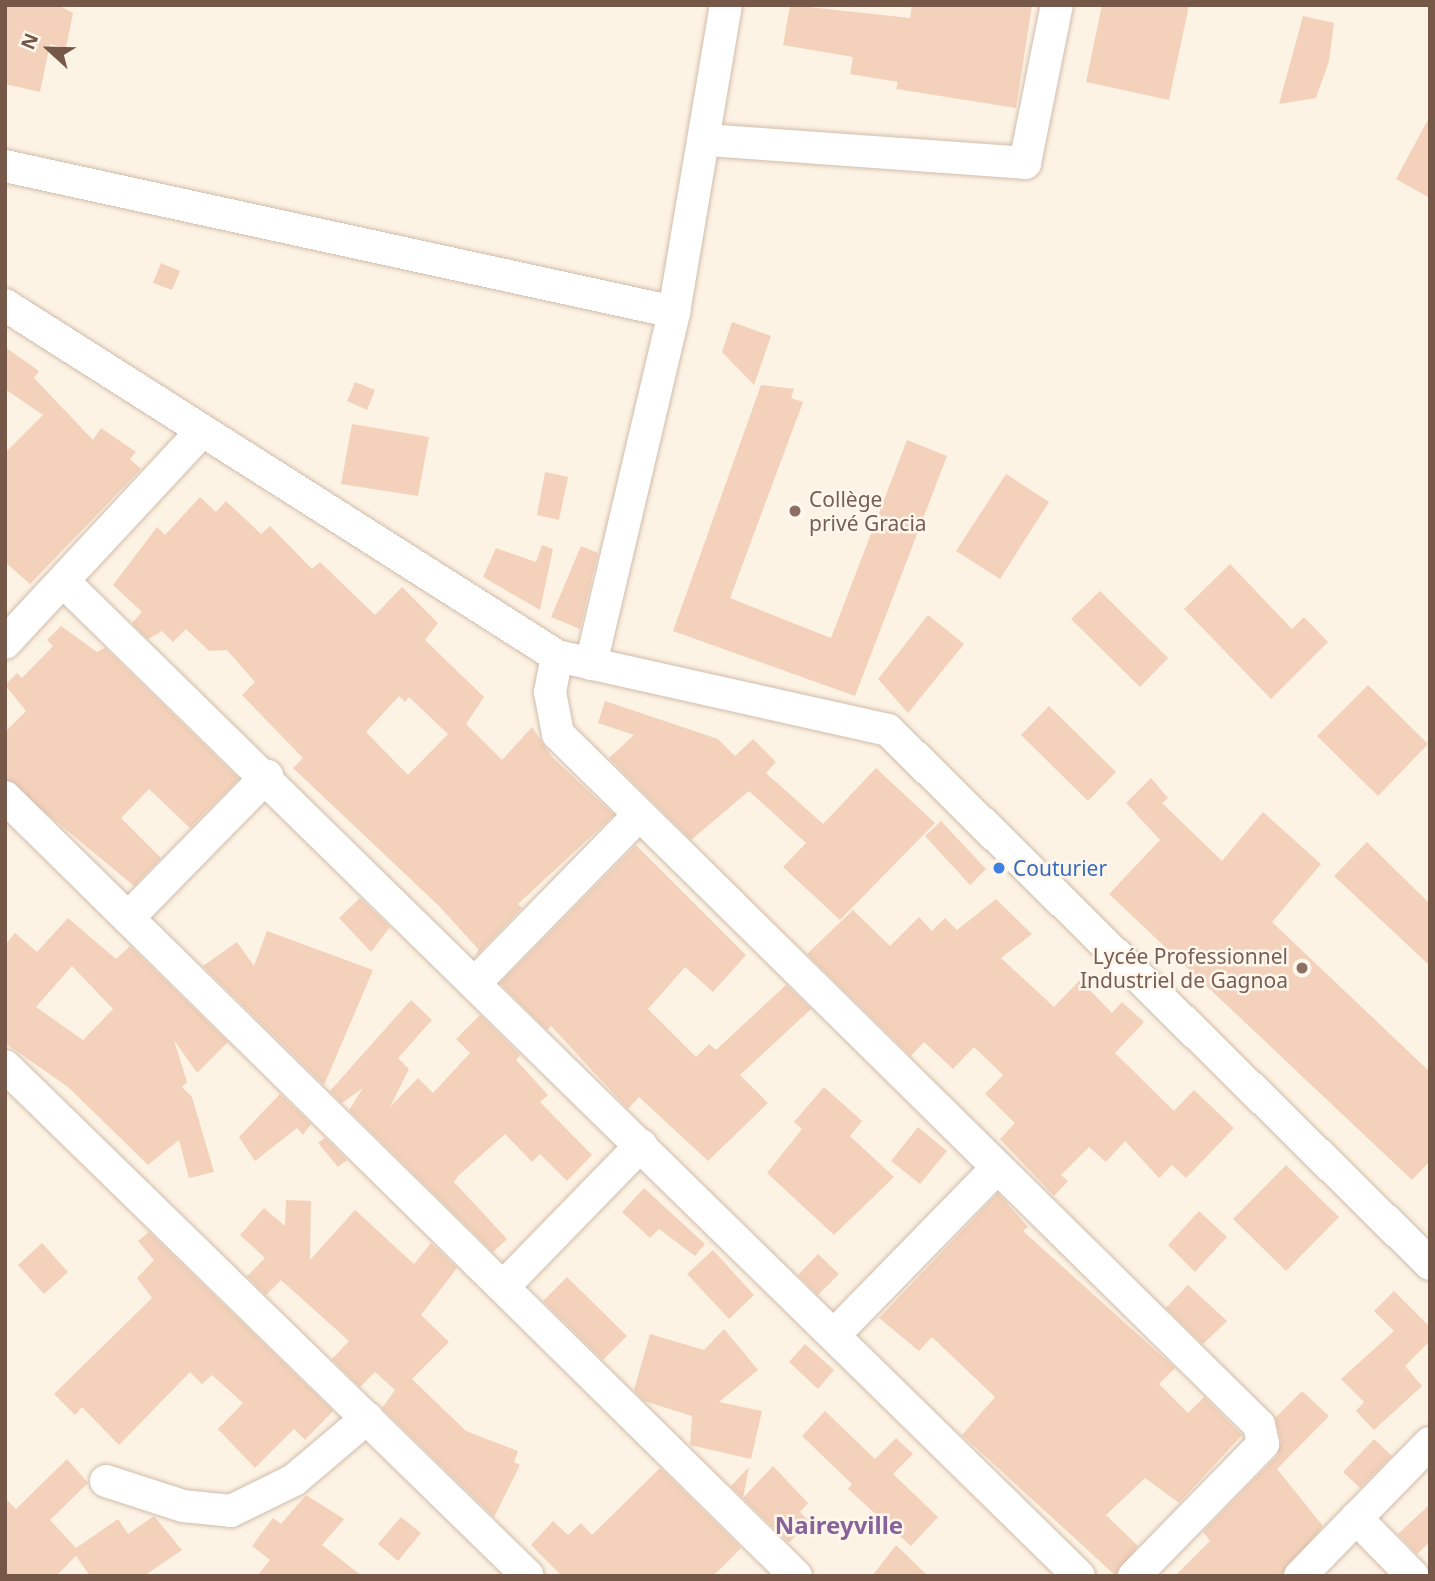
<!DOCTYPE html>
<html>
<head>
<meta charset="utf-8">
<style>
  body { margin:0 }
  #map { position:relative; width:1435px; height:1581px; overflow:hidden; background:#fdf3e4; font-family:"Noto Sans",sans-serif }
  div>[style] { position:absolute }
  [style*='--x'] { left:calc(var(--x)*1px); top:calc(var(--y)*1px); width:calc(var(--w)*1px); rotate:calc(var(--a)*1deg) }
  .building>* { inset:0; background:#f4d1ba }
  .roads { filter:drop-shadow(0 0 2px #d1bcac) drop-shadow(0 0 2px #d1bcac) }
  .minor>* { height:32px; margin:-16px; padding:0 16px; transform-origin:16px; border-radius:16px; background:#fff }
  .dots>* { width:19px; height:19px; translate:-50% -50%; box-sizing:border-box; border:4px solid #fff7eb; border-radius:50% }
  span { translate:-50% -50%; white-space:nowrap; text-align:center; line-height:1.15; -webkit-text-stroke:5px #fff7eb; paint-order:stroke }
  .education-label { font-size:21px; color:#785e54 }
  .left { translate:0 -50%; text-align:left }
  .right { translate:-100% -50%; text-align:right }
  .shop-label { font-size:21px; color:#366cbe }
  .quarter-label { font-size:24px; color:#87639a; font-weight:700 }
  .frame { position:absolute; inset:0; border:7px solid #765848; pointer-events:none }
  .north { position:absolute; left:14px; top:14px; width:70px; height:70px; -webkit-text-stroke:5px #fff7eb; paint-order:stroke; rotate:292deg; font-size:19px; font-weight:700; line-height:28px; text-align:center; color:#765848 }
  .north::after { content:''; display:block; margin:auto; width:24px; height:32px; background:#765848; clip-path:polygon(50% 0,100% 100%,50% 72%,0 100%) }
</style>
</head>
<body>
<div id="map">
  <div class="building">
    <i style="clip-path:polygon(5px 5px,58px 5px,73px 13px,66px 48px,50px 44px,40px 92px,5px 84px)"></i>
    <i style="clip-path:polygon(790px 5px,910px 18px,912px 5px,1032px 5px,1016px 108px,896px 89px,898px 82px,850px 74px,853px 57px,783px 45px)"></i>
    <i style="clip-path:polygon(1102px 5px,1189px 5px,1169px 100px,1086px 82px)"></i>
    <i style="clip-path:polygon(1303px 16px,1334px 23px,1329px 61px,1316px 98px,1279px 104px)"></i>
    <i style="clip-path:polygon(1430px 116px,1430px 198px,1396px 179px)"></i>
    <i style="clip-path:polygon(161px 263px,180px 271px,172px 290px,153px 283px)"></i>
    <i style="clip-path:polygon(732px 322px,771px 336px,754px 385px,722px 352px)"></i>
    <i style="clip-path:polygon(5px 347px,39px 371px,34px 378px,93px 440px,101px 428px,136px 452px,130px 459px,141px 469px,30px 584px,5px 562px,5px 453px,43px 415px,5px 389px)"></i>
    <i style="clip-path:polygon(355px 382px,375px 390px,367px 410px,347px 401px)"></i>
    <i style="clip-path:polygon(761px 385px,794px 389px,791px 398px,803px 402px,730px 598px,831px 638px,907px 440px,947px 456px,855px 696px,673px 631px)"></i>
    <i style="clip-path:polygon(352px 424px,429px 437px,418px 496px,341px 484px)"></i>
    <i style="clip-path:polygon(545px 472px,568px 477px,559px 520px,537px 515px)"></i>
    <i style="clip-path:polygon(1006px 474px,1049px 502px,1000px 579px,956px 551px)"></i>
    <i style="clip-path:polygon(evenodd,200px 497px,216px 512px,226px 501px,261px 534px,270px 526px,312px 569px,320px 562px,375px 615px,402px 587px,438px 623px,425px 640px,484px 697px,466px 724px,502px 760px,532px 727px,552px 757px,614px 815px,518px 904px,522px 908px,475px 957px,479px 950px,439px 906px,293px 768px,303px 758px,242px 695px,255px 682px,227px 650px,209px 651px,186px 629px,173px 642px,162px 631px,148px 639px,132px 623px,142px 612px,113px 585px,157px 527px,165px 535px,200px 497px,399px 696px,405px 702px,409px 697px,448px 734px,408px 775px,366px 732px,399px 696px)"></i>
    <i style="clip-path:polygon(542px 545px,553px 549px,540px 610px,483px 577px,496px 548px,536px 562px)"></i>
    <i style="clip-path:polygon(581px 546px,598px 553px,580px 629px,551px 617px)"></i>
    <i style="clip-path:polygon(1230px 564px,1292px 629px,1304px 617px,1328px 642px,1271px 699px,1184px 609px)"></i>
    <i style="clip-path:polygon(1100px 591px,1168px 658px,1140px 687px,1071px 619px)"></i>
    <i style="clip-path:polygon(928px 615px,964px 644px,908px 713px,878px 679px)"></i>
    <i style="clip-path:polygon(61px 626px,97px 652px,105px 648px,239px 779px,190px 828px,149px 789px,121px 818px,161px 858px,134px 886px,5px 779px,5px 732px,26px 711px,5px 685px,17px 673px,22px 678px,53px 646px,47px 640px)"></i>
    <i style="clip-path:polygon(1368px 685px,1428px 744px,1378px 796px,1317px 736px)"></i>
    <i style="clip-path:polygon(605px 701px,718px 739px,735px 756px,753px 739px,776px 762px,766px 773px,823px 824px,876px 768px,935px 823px,840px 920px,783px 867px,806px 843px,749px 791px,691px 840px,609px 758px,634px 735px,598px 723px)"></i>
    <i style="clip-path:polygon(1049px 706px,1116px 772px,1088px 801px,1021px 735px)"></i>
    <i style="clip-path:polygon(1151px 778px,1168px 798px,1162px 803px,1222px 861px,1263px 812px,1321px 864px,1272px 922px,1430px 1072px,1430px 1161px,1412px 1180px,1109px 894px,1160px 840px,1126px 803px)"></i>
    <i style="clip-path:polygon(941px 821px,986px 869px,970px 885px,925px 836px)"></i>
    <i style="clip-path:polygon(1367px 842px,1430px 904px,1430px 966px,1334px 876px)"></i>
    <i style="clip-path:polygon(636px 845px,746px 955px,713px 992px,685px 967px,648px 1009px,696px 1057px,709px 1044px,716px 1050px,786px 985px,811px 1009px,740px 1075px,768px 1103px,708px 1161px,639px 1097px,628px 1109px,551px 1026px,547px 1030px,500px 983px)"></i>
    <i style="clip-path:polygon(360px 898px,390px 927px,371px 952px,339px 918px)"></i>
    <i style="clip-path:polygon(996px 899px,1032px 934px,1001px 958px,1054px 1007px,1080px 980px,1112px 1013px,1122px 1002px,1144px 1022px,1115px 1053px,1174px 1111px,1194px 1090px,1234px 1128px,1186px 1178px,1172px 1165px,1159px 1178px,1125px 1141px,1106px 1162px,1089px 1147px,1061px 1175px,1068px 1181px,1054px 1196px,1000px 1139px,1015px 1123px,985px 1094px,1003px 1075px,974px 1047px,953px 1069px,924px 1042px,911px 1056px,807px 954px,853px 910px,890px 946px,919px 917px,932px 931px,945px 918px,957px 930px)"></i>
    <i style="clip-path:polygon(evenodd,68px 918px,116px 959px,130px 946px,228px 1042px,197px 1073px,174px 1040px,187px 1082px,182px 1087px,192px 1097px,214px 1172px,189px 1178px,179px 1140px,148px 1165px,68px 1087px,5px 1043px,5px 945px,15px 933px,37px 952px,68px 918px,72px 966px,113px 1009px,83px 1040px,36px 1007px,72px 966px)"></i>
    <i style="clip-path:polygon(267px 931px,373px 970px,324px 1085px,203px 966px,237px 942px,254px 966px)"></i>
    <i style="clip-path:polygon(411px 1000px,432px 1020px,398px 1058px,409px 1069px,390px 1107px,418px 1078px,433px 1093px,470px 1053px,456px 1039px,480px 1015px,520px 1055px,516px 1060px,548px 1095px,540px 1102px,592px 1155px,567px 1181px,540px 1154px,532px 1162px,505px 1134px,458px 1176px,454px 1182px,507px 1239px,493px 1252px,349px 1110px,363px 1088px,342px 1103px,330px 1091px)"></i>
    <i style="clip-path:polygon(824px 1087px,862px 1121px,850px 1136px,894px 1177px,834px 1235px,767px 1173px,802px 1129px,794px 1122px)"></i>
    <i style="clip-path:polygon(280px 1094px,311px 1124px,303px 1135px,297px 1128px,255px 1161px,239px 1137px)"></i>
    <i style="clip-path:polygon(918px 1127px,947px 1151px,920px 1184px,891px 1161px)"></i>
    <i style="clip-path:polygon(325px 1138px,347px 1160px,338px 1167px,318px 1143px)"></i>
    <i style="clip-path:polygon(1286px 1165px,1339px 1217px,1286px 1271px,1233px 1219px)"></i>
    <i style="clip-path:polygon(644px 1188px,705px 1244px,695px 1256px,659px 1229px,650px 1238px,622px 1212px)"></i>
    <i style="clip-path:polygon(998px 1193px,1028px 1227px,1023px 1231px,1175px 1368px,1159px 1384px,1188px 1413px,1204px 1397px,1242px 1435px,1179px 1503px,1145px 1478px,1106px 1515px,1138px 1546px,1116px 1576px,962px 1435px,995px 1397px,932px 1337px,919px 1351px,879px 1318px)"></i>
    <i style="clip-path:polygon(286px 1200px,311px 1201px,310px 1260px,355px 1210px,414px 1264px,431px 1243px,457px 1268px,421px 1315px,449px 1342px,412px 1379px,466px 1431px,518px 1451px,514px 1462px,520px 1465px,494px 1517px,382px 1408px,395px 1390px,375px 1372px,360px 1387px,332px 1359px,349px 1341px,281px 1280px,266px 1295px,247px 1276px,265px 1258px,240px 1235px,264px 1208px,285px 1226px)"></i>
    <i style="clip-path:polygon(1199px 1211px,1227px 1237px,1195px 1272px,1168px 1245px)"></i>
    <i style="clip-path:polygon(149px 1232px,333px 1411px,305px 1440px,294px 1429px,255px 1468px,218px 1429px,243px 1403px,212px 1375px,202px 1384px,190px 1372px,119px 1445px,82px 1407px,75px 1415px,54px 1394px,152px 1298px,137px 1278px,154px 1260px,138px 1241px)"></i>
    <i style="clip-path:polygon(42px 1243px,68px 1272px,44px 1294px,18px 1265px)"></i>
    <i style="clip-path:polygon(713px 1250px,754px 1295px,729px 1319px,687px 1274px)"></i>
    <i style="clip-path:polygon(818px 1254px,839px 1274px,818px 1295px,798px 1275px)"></i>
    <i style="clip-path:polygon(567px 1277px,627px 1336px,603px 1360px,543px 1301px)"></i>
    <i style="clip-path:polygon(1188px 1285px,1227px 1321px,1203px 1344px,1166px 1308px)"></i>
    <i style="clip-path:polygon(1394px 1291px,1430px 1327px,1430px 1341px,1405px 1366px,1422px 1386px,1374px 1430px,1356px 1411px,1364px 1402px,1341px 1379px,1394px 1331px,1374px 1311px)"></i>
    <i style="clip-path:polygon(724px 1329px,758px 1370px,719px 1402px,762px 1411px,751px 1459px,690px 1445px,692px 1416px,644px 1401px,634px 1390px,650px 1334px,704px 1350px)"></i>
    <i style="clip-path:polygon(805px 1344px,834px 1370px,818px 1389px,789px 1362px)"></i>
    <i style="clip-path:polygon(1302px 1391px,1329px 1416px,1277px 1469px,1323px 1526px,1282px 1576px,1175px 1576px,1210px 1541px,1203px 1532px,1277px 1456px,1281px 1441px,1275px 1418px)"></i>
    <i style="clip-path:polygon(825px 1411px,875px 1459px,896px 1438px,913px 1454px,893px 1474px,938px 1517px,911px 1546px,848px 1489px,852px 1484px,802px 1436px)"></i>
    <i style="clip-path:polygon(1374px 1439px,1392px 1456px,1360px 1488px,1343px 1472px)"></i>
    <i style="clip-path:polygon(67px 1459px,88px 1483px,50px 1520px,76px 1548px,118px 1519px,128px 1534px,154px 1516px,182px 1550px,144px 1576px,90px 1576px,76px 1556px,56px 1576px,5px 1576px,5px 1498px,16px 1509px)"></i>
    <i style="clip-path:polygon(773px 1466px,808px 1503px,800px 1512px,810px 1522px,789px 1543px,743px 1498px)"></i>
    <i style="clip-path:polygon(749px 1467px,743px 1498px,731px 1486px)"></i>
    <i style="clip-path:polygon(660px 1468px,741px 1548px,713px 1576px,562px 1576px,531px 1545px,553px 1521px,568px 1535px,581px 1523px,592px 1535px)"></i>
    <i style="clip-path:polygon(306px 1495px,344px 1519px,322px 1545px,362px 1576px,257px 1576px,270px 1560px,252px 1546px,273px 1518px,281px 1524px)"></i>
    <i style="clip-path:polygon(1430px 1504px,1430px 1542px,1417px 1554px,1398px 1534px)"></i>
    <i style="clip-path:polygon(401px 1517px,421px 1533px,398px 1561px,378px 1544px)"></i>
    <i style="clip-path:polygon(896px 1545px,928px 1576px,872px 1576px)"></i>
  </div>
  <div class="roads">
    <div class="minor">
      <i style="--x:707;--y:140;--w:319;--a:4.1"></i>
      <i style="--x:1025;--y:163;--w:161;--a:-78.6"></i>
      <i style="--x:5;--y:166;--w:685;--a:12.31"></i>
      <i style="--x:5;--y:305;--w:654;--a:32.45"></i>
      <i style="--x:557;--y:656;--w:339;--a:12.6"></i>
      <i style="--x:888;--y:730;--w:761;--a:44.57"></i>
      <i style="--x:65;--y:583;--w:1419;--a:44.4"></i>
      <i style="--x:5;--y:643;--w:288;--a:-47.1"></i>
      <i style="--x:557;--y:656;--w:37;--a:101"></i>
      <i style="--x:550;--y:692;--w:43;--a:79.2"></i>
      <i style="--x:558;--y:734;--w:984;--a:44.59"></i>
      <i style="--x:1259;--y:1425;--w:19;--a:78"></i>
      <i style="--x:1263;--y:1444;--w:185;--a:134.3"></i>
      <i style="--x:591;--y:664;--w:362;--a:-76.7"></i>
      <i style="--x:674;--y:312;--w:311;--a:-80.4"></i>
      <i style="--x:5;--y:797;--w:1110;--a:44.56"></i>
      <i style="--x:128;--y:918;--w:199;--a:-45.6"></i>
      <i style="--x:476;--y:982;--w:233;--a:-45.7"></i>
      <i style="--x:5;--y:1066;--w:730;--a:44.28"></i>
      <i style="--x:503;--y:1287;--w:198;--a:-45.8"></i>
      <i style="--x:834;--y:1335;--w:232;--a:-45.7"></i>
      <i style="--x:106;--y:1481;--w:81;--a:18"></i>
      <i style="--x:183;--y:1506;--w:48;--a:5.9"></i>
      <i style="--x:231;--y:1511;--w:70;--a:-26.2"></i>
      <i style="--x:294;--y:1480;--w:96;--a:-40.3"></i>
      <i style="--x:1356;--y:1518;--w:81;--a:45.5"></i>
      <i style="--x:1300;--y:1576;--w:186;--a:-45.7"></i>
    </div>
  </div>
  <div class="dots">
    <i style="left:795px;top:511px;background:#8d6e63"></i>
    <i style="left:999px;top:868px;background:#3f7fe0"></i>
    <i style="left:1302px;top:968px;background:#8d6e63"></i>
  </div>
  <div class="education-label">
    <span class="left" style="left:809px;top:511px">Collège<br>privé Gracia</span>
    <span class="right" style="left:1288px;top:968px">Lycée Professionnel<br>Industriel de Gagnoa</span>
  </div>
  <div class="shop-label">
    <span class="left" style="left:1013px;top:868px">Couturier</span>
  </div>
  <div class="quarter-label">
    <span style="left:839px;top:1525px">Naireyville</span>
  </div>
  <div class="frame"></div>
  <div class="north">N</div>
</div>
</body>
</html>
